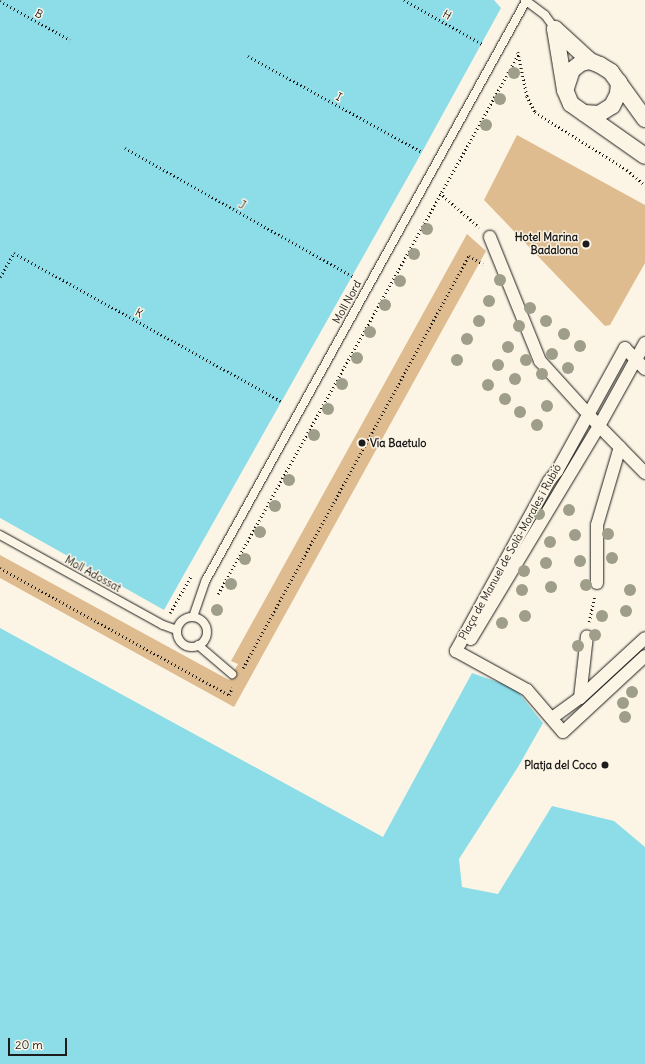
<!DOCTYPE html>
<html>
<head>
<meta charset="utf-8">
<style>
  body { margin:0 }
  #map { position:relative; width:645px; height:1064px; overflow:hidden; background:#fcf5e5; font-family:Delius,sans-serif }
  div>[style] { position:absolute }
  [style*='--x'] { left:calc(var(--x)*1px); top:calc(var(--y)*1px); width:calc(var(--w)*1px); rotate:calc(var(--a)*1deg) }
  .water>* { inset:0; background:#8ddde9 }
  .building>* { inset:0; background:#debc90 }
  .path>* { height:2.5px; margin-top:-1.25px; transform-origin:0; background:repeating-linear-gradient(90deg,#1c1c1c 0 1px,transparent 0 4px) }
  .roads { filter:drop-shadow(0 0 1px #1c1c1c) drop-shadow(0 0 1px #1c1c1c) }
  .service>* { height:8px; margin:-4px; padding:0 4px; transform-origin:4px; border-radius:4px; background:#fcf5e5 }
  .service>.ring { margin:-4px; padding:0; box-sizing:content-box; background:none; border:8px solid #fcf5e5; border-radius:50% }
  .pedestrian>* { height:12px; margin:-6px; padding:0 6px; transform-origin:6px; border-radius:6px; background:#fcf5e5 }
  .minor>* { height:16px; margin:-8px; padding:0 8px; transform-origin:8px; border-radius:8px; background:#fcf5e5 }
  .trees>* { width:12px; height:12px; margin:-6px; border-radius:50%; background:#9e9e8a }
  .dots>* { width:11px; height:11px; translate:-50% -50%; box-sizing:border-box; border:2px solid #fcf5e5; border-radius:50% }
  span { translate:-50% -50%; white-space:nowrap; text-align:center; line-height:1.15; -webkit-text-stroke:3px #fcf5e5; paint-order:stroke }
  .street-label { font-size:11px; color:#1c1c1c }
  .poi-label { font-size:11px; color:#1c1c1c; font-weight:700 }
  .right { translate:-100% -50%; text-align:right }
  .left { translate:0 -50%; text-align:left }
  .scale { position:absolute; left:8px; top:1038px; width:59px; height:18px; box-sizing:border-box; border:2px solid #1c1c1c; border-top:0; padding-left:5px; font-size:12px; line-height:14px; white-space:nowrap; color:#1c1c1c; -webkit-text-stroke:3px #fcf5e5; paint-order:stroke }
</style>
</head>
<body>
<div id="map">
  <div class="water">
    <i style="clip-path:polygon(0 0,494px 0,501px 8px,422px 152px,164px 610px,0 518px)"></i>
    <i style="clip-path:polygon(0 628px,383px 837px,472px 673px,515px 688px,543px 723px,518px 767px,459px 859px,462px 887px,498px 894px,552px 806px,614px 821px,645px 847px,645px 1064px,0 1064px)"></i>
  </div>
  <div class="building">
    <i style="clip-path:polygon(517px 135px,645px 205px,645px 263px,610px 325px,605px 326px,484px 200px)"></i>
    <i style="clip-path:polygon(467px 234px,486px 251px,234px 707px,0 578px,0 555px,229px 680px,238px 664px,231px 661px)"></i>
  </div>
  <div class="path">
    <i style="--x:404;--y:0;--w:90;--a:29.4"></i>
    <i style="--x:0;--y:1;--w:80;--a:29.1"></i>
    <i style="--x:518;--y:52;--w:45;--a:78.4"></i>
    <i style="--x:527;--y:96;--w:18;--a:63"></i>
    <i style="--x:535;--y:112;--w:109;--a:32.2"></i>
    <i style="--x:627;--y:170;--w:23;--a:40"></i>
    <i style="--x:248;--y:56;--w:199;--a:28.9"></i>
    <i style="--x:125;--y:148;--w:261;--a:29.4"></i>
    <i style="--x:440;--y:193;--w:52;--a:41.1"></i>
    <i style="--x:0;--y:277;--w:28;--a:-60"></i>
    <i style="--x:14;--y:253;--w:305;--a:29"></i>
    <i style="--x:0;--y:568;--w:262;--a:29"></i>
    <i style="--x:229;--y:695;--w:8;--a:-67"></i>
    <i style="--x:218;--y:594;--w:619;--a:-60.91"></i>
    <i style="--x:170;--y:613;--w:43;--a:-60.4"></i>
    <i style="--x:589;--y:622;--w:25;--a:-78"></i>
    <i style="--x:243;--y:668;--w:470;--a:-61.3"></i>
    <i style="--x:469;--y:256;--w:16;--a:30"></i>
  </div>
  <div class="roads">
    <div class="service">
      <i style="--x:525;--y:0;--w:25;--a:37"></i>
      <i style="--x:545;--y:15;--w:17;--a:54"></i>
      <i style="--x:0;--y:535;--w:186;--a:28.9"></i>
      <i style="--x:163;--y:625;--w:15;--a:20"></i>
      <i style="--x:193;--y:617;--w:39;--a:-71"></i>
      <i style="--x:206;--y:580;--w:662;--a:-61.07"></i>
      <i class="ring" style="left:177px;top:617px;width:22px;height:22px"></i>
      <i style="--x:198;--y:645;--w:45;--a:40.5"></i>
    </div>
    <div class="pedestrian">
      <i style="--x:645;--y:343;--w:95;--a:119"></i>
      <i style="--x:599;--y:426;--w:66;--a:45.6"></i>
      <i style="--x:645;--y:369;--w:29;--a:-134"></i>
      <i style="--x:625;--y:348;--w:141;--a:118.9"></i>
      <i style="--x:557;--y:471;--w:13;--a:129"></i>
      <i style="--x:549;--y:481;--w:194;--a:118.7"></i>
      <i style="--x:456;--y:651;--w:81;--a:28.8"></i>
      <i style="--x:527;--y:690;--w:55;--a:49.4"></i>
      <i style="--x:563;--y:732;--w:112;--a:-42.8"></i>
      <i style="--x:597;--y:583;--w:58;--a:-90"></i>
      <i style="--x:597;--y:525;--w:81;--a:-73.6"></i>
      <i style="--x:471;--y:639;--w:249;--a:-59"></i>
      <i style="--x:599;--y:426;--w:88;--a:-132.2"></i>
      <i style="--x:540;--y:361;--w:134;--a:-112"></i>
      <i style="--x:580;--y:698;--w:62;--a:-83.6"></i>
      <i style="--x:552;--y:718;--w:34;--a:-36"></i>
      <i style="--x:580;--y:698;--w:88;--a:-42.7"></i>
    </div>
    <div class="minor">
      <i style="--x:555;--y:29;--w:62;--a:80.7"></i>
      <i style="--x:565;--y:90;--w:15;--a:67"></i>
      <i style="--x:571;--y:104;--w:90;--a:35.1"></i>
      <i style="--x:555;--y:29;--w:47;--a:42.4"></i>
      <i style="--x:566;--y:88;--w:19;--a:-72"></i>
      <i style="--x:572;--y:70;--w:11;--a:-38"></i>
      <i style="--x:581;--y:63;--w:9;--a:-13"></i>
      <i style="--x:590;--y:61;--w:11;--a:22"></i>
      <i style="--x:600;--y:65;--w:13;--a:32"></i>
      <i style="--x:611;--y:72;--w:58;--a:54.1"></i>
      <i style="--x:584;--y:113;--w:15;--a:4"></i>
      <i style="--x:599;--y:114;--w:15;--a:-32"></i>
      <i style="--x:612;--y:106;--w:13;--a:-63"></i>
      <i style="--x:618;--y:94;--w:12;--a:-85"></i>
    </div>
  </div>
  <div class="trees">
    <i style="left:514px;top:73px"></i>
    <i style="left:500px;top:99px"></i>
    <i style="left:486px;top:125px"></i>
    <i style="left:427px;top:229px"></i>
    <i style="left:414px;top:254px"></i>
    <i style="left:500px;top:280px"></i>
    <i style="left:400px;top:281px"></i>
    <i style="left:489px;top:301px"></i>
    <i style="left:385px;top:305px"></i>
    <i style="left:530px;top:308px"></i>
    <i style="left:479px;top:321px"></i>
    <i style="left:546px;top:321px"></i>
    <i style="left:519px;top:326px"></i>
    <i style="left:370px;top:332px"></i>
    <i style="left:564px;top:334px"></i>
    <i style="left:467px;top:339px"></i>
    <i style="left:580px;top:346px"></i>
    <i style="left:508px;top:347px"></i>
    <i style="left:552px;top:354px"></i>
    <i style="left:357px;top:358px"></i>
    <i style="left:457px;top:360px"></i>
    <i style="left:526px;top:360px"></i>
    <i style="left:498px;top:365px"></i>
    <i style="left:568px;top:368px"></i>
    <i style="left:542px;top:374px"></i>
    <i style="left:515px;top:379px"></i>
    <i style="left:342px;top:384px"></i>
    <i style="left:488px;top:385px"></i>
    <i style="left:505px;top:399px"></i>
    <i style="left:547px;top:406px"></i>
    <i style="left:328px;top:409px"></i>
    <i style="left:520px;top:412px"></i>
    <i style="left:537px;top:425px"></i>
    <i style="left:314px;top:435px"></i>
    <i style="left:289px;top:480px"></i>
    <i style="left:275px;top:506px"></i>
    <i style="left:569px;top:510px"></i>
    <i style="left:539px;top:514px"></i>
    <i style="left:260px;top:532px"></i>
    <i style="left:608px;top:534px"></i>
    <i style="left:575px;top:535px"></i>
    <i style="left:550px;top:542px"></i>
    <i style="left:612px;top:558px"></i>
    <i style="left:245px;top:559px"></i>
    <i style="left:580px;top:561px"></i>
    <i style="left:546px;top:563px"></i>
    <i style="left:524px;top:571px"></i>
    <i style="left:231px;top:584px"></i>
    <i style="left:586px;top:585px"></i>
    <i style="left:551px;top:587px"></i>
    <i style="left:522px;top:590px"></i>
    <i style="left:630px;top:590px"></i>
    <i style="left:217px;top:610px"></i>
    <i style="left:626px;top:611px"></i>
    <i style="left:525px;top:616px"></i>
    <i style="left:602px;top:616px"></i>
    <i style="left:502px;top:623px"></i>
    <i style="left:595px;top:635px"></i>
    <i style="left:578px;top:646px"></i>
    <i style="left:632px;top:692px"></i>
    <i style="left:623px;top:703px"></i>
    <i style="left:625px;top:717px"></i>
  </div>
  <div class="dots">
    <i style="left:586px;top:244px;background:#1c1c1c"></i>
    <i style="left:362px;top:443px;background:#1c1c1c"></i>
    <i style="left:605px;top:765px;background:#1c1c1c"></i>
  </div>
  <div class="street-label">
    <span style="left:39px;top:14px;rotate:29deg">B</span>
    <span style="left:447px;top:15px;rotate:30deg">H</span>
    <span style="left:339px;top:97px;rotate:29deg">I</span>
    <span style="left:242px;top:205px;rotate:29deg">J</span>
    <span style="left:347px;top:302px;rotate:-61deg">Moll Nord</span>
    <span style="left:139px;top:313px;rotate:29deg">K</span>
    <span style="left:510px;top:552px;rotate:-61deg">Plaça de Manuel de Solà-Morales i Rubió</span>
    <span style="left:93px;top:574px;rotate:29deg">Moll Adossat</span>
  </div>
  <div class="poi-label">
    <span class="right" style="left:578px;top:244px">Hotel Marina<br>Badalona</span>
    <span class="left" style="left:370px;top:443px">Via Baetulo</span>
    <span class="right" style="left:597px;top:765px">Platja del Coco</span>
  </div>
  <div class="scale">20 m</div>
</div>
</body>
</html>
